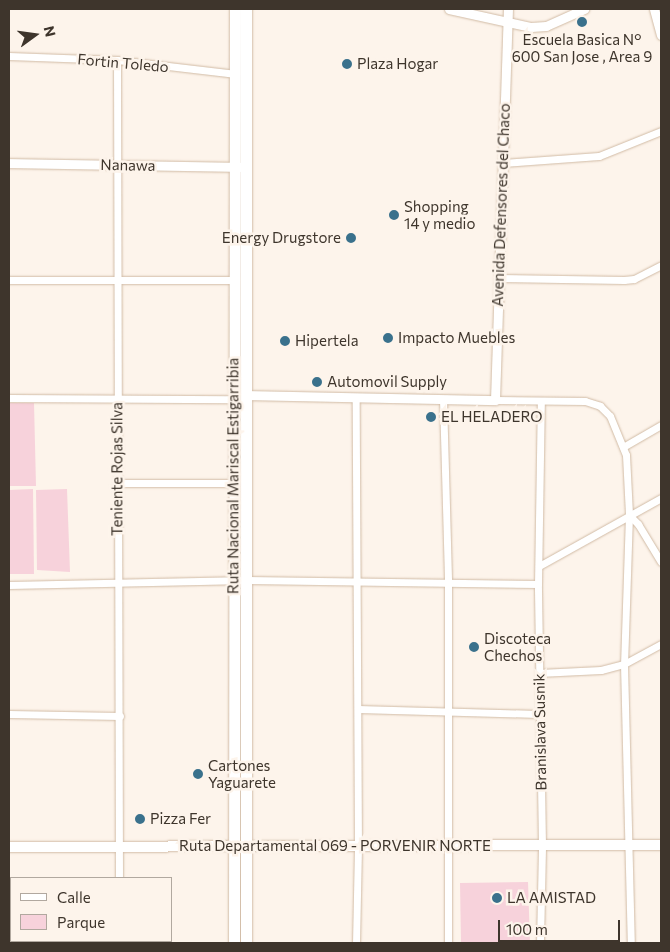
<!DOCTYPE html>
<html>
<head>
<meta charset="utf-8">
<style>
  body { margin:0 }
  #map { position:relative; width:670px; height:952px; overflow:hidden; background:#fdf4eb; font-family:Commissioner,sans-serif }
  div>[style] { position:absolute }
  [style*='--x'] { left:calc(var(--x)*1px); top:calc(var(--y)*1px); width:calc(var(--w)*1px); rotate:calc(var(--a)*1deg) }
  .green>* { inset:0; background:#f7d2db }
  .roads { filter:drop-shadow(0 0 1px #d1bba5) drop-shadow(0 0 1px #d1bba5) }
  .minor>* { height:7px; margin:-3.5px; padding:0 3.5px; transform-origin:3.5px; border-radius:3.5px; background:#fff }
  .tertiary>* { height:9px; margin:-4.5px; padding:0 4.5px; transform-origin:4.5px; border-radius:4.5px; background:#fff }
  .secondary>* { height:10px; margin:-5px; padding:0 5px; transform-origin:5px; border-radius:5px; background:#fff }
  .trunk>* { height:11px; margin:-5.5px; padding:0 5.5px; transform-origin:5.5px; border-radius:5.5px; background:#fff }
  .dots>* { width:14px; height:14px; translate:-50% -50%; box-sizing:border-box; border:2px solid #fdf4eb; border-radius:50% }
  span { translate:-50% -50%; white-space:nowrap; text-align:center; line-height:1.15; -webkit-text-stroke:5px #fdf4eb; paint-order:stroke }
  .poi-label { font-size:15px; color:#3e352c }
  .left { translate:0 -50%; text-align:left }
  .right { translate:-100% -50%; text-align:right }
  .street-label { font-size:15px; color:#3e352c }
  .frame { position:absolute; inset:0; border:10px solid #3e352c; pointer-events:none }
  .legend { position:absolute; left:10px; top:877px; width:162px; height:65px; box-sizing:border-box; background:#fdf4eb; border:1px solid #b1a89f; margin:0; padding:6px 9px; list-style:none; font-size:15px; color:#3e352c }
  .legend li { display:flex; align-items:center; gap:10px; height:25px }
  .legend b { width:25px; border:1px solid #b1a89f }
  .north { position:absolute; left:10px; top:10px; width:50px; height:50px; -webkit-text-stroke:4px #fdf4eb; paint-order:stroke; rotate:76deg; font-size:14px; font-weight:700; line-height:20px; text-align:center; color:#3e352c }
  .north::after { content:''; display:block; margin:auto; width:18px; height:22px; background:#3e352c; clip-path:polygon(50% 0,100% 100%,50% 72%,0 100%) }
  .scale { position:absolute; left:498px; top:920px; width:122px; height:22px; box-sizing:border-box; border:2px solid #3e352c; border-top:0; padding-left:6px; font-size:15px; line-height:18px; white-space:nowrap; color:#3e352c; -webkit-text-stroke:4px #fdf4eb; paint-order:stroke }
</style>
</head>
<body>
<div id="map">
  <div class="green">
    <i style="clip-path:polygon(9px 403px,34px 403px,36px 486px,9px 486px)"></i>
    <i style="clip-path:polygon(33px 489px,34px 574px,9px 574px,9px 490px)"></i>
    <i style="clip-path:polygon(67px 489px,70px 572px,37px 570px,36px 490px)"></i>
    <i style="clip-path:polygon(528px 882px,530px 943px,461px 943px,460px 883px)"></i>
  </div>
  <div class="roads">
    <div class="minor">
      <i style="--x:9;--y:56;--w:108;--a:2.1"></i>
      <i style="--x:117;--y:60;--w:120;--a:6.7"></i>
      <i style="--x:117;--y:60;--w:818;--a:89.86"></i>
      <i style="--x:503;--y:163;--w:96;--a:-4.2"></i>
      <i style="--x:599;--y:156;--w:67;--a:-22"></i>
      <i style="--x:498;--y:278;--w:126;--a:0.9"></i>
      <i style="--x:624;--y:280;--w:10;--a:-6"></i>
      <i style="--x:634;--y:279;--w:30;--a:-27"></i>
      <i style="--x:9;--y:280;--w:226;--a:0"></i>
      <i style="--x:9;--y:398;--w:224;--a:0.3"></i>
      <i style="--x:443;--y:399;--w:184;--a:88.4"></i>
      <i style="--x:448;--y:583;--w:360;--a:90"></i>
      <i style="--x:495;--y:400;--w:90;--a:0.6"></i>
      <i style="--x:585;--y:401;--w:16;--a:18"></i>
      <i style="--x:600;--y:406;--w:14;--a:45"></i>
      <i style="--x:610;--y:416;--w:42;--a:67.7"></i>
      <i style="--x:626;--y:455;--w:60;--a:87.1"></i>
      <i style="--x:629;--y:515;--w:149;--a:91.9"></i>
      <i style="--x:624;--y:664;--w:279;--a:88.6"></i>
      <i style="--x:623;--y:447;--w:44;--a:-30.1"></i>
      <i style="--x:117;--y:483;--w:116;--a:0"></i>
      <i style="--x:629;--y:515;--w:13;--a:45"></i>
      <i style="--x:638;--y:524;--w:44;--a:58.8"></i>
      <i style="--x:539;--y:566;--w:140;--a:-29.1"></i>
      <i style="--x:9;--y:585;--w:238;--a:-1.2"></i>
      <i style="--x:247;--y:580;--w:291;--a:0.8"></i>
      <i style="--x:539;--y:673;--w:62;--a:-2.8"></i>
      <i style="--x:601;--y:670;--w:24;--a:-15"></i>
      <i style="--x:624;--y:664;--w:42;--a:-28.4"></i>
      <i style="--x:358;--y:709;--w:180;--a:1.6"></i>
      <i style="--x:9;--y:714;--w:111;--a:1"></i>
      <i style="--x:118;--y:943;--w:2;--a:-90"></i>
      <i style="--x:356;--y:943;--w:96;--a:-88.8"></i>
      <i style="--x:358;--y:847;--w:450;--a:-90.3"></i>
      <i style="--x:540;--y:943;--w:98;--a:-88.8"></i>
      <i style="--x:542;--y:845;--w:261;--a:-90.9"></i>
      <i style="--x:538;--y:584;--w:183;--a:-89.1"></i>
    </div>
    <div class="tertiary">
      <i style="--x:449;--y:9;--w:84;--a:12.4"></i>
      <i style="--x:531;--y:27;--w:15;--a:-4"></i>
      <i style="--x:546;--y:26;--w:42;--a:-24.1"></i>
      <i style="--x:654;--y:9;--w:27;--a:75"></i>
      <i style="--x:9;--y:163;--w:231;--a:1"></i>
      <i style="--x:248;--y:395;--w:247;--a:1.2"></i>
      <i style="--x:495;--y:400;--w:391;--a:-88.1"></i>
    </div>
    <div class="secondary">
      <i style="--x:9;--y:847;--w:652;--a:-0.18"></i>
    </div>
    <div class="trunk">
      <i style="--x:234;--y:943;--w:934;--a:-89.94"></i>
      <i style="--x:246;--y:943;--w:934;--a:-90"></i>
    </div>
  </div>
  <div class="dots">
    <i style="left:582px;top:22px;background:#3a718c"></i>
    <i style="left:347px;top:64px;background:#3a718c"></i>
    <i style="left:394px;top:215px;background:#3a718c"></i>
    <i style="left:351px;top:238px;background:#3a718c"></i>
    <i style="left:388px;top:338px;background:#3a718c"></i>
    <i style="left:285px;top:341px;background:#3a718c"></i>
    <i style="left:317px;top:382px;background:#3a718c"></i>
    <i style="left:431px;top:417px;background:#3a718c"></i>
    <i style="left:474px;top:647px;background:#3a718c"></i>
    <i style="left:198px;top:774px;background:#3a718c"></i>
    <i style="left:140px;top:819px;background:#3a718c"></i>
    <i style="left:497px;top:898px;background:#3a718c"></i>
  </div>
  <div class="poi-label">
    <span style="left:582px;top:48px">Escuela Basica N°<br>600 San Jose , Area 9</span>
    <span class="left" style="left:357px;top:64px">Plaza Hogar</span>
    <span class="left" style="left:404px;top:215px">Shopping<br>14 y medio</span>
    <span class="right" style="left:341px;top:238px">Energy Drugstore</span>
    <span class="left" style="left:398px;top:338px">Impacto Muebles</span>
    <span class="left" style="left:295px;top:341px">Hipertela</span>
    <span class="left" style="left:327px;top:382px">Automovil Supply</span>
    <span class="left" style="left:441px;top:417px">EL HELADERO</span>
    <span class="left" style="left:484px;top:647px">Discoteca<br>Chechos</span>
    <span class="left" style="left:208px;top:774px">Cartones<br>Yaguarete</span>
    <span class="left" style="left:150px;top:819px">Pizza Fer</span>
    <span class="left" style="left:507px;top:898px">LA AMISTAD</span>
  </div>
  <div class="street-label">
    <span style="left:123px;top:63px;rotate:5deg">Fortin Toledo</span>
    <span style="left:128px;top:165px;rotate:1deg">Nanawa</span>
    <span style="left:501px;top:205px;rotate:-88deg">Avenida Defensores del Chaco</span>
    <span style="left:117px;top:469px;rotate:-90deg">Teniente Rojas Silva</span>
    <span style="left:233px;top:476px;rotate:-90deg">Ruta Nacional Mariscal Estigarribia</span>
    <span style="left:540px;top:732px;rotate:-91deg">Branislava Susnik</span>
    <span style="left:335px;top:846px">Ruta Departamental 069 - PORVENIR NORTE</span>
  </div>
  <div class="frame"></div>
  <ul class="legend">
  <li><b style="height:6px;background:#fff"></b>Calle</li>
  <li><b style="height:14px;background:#f7d2db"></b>Parque</li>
  </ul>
  <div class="north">N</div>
  <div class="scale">100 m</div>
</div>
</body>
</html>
